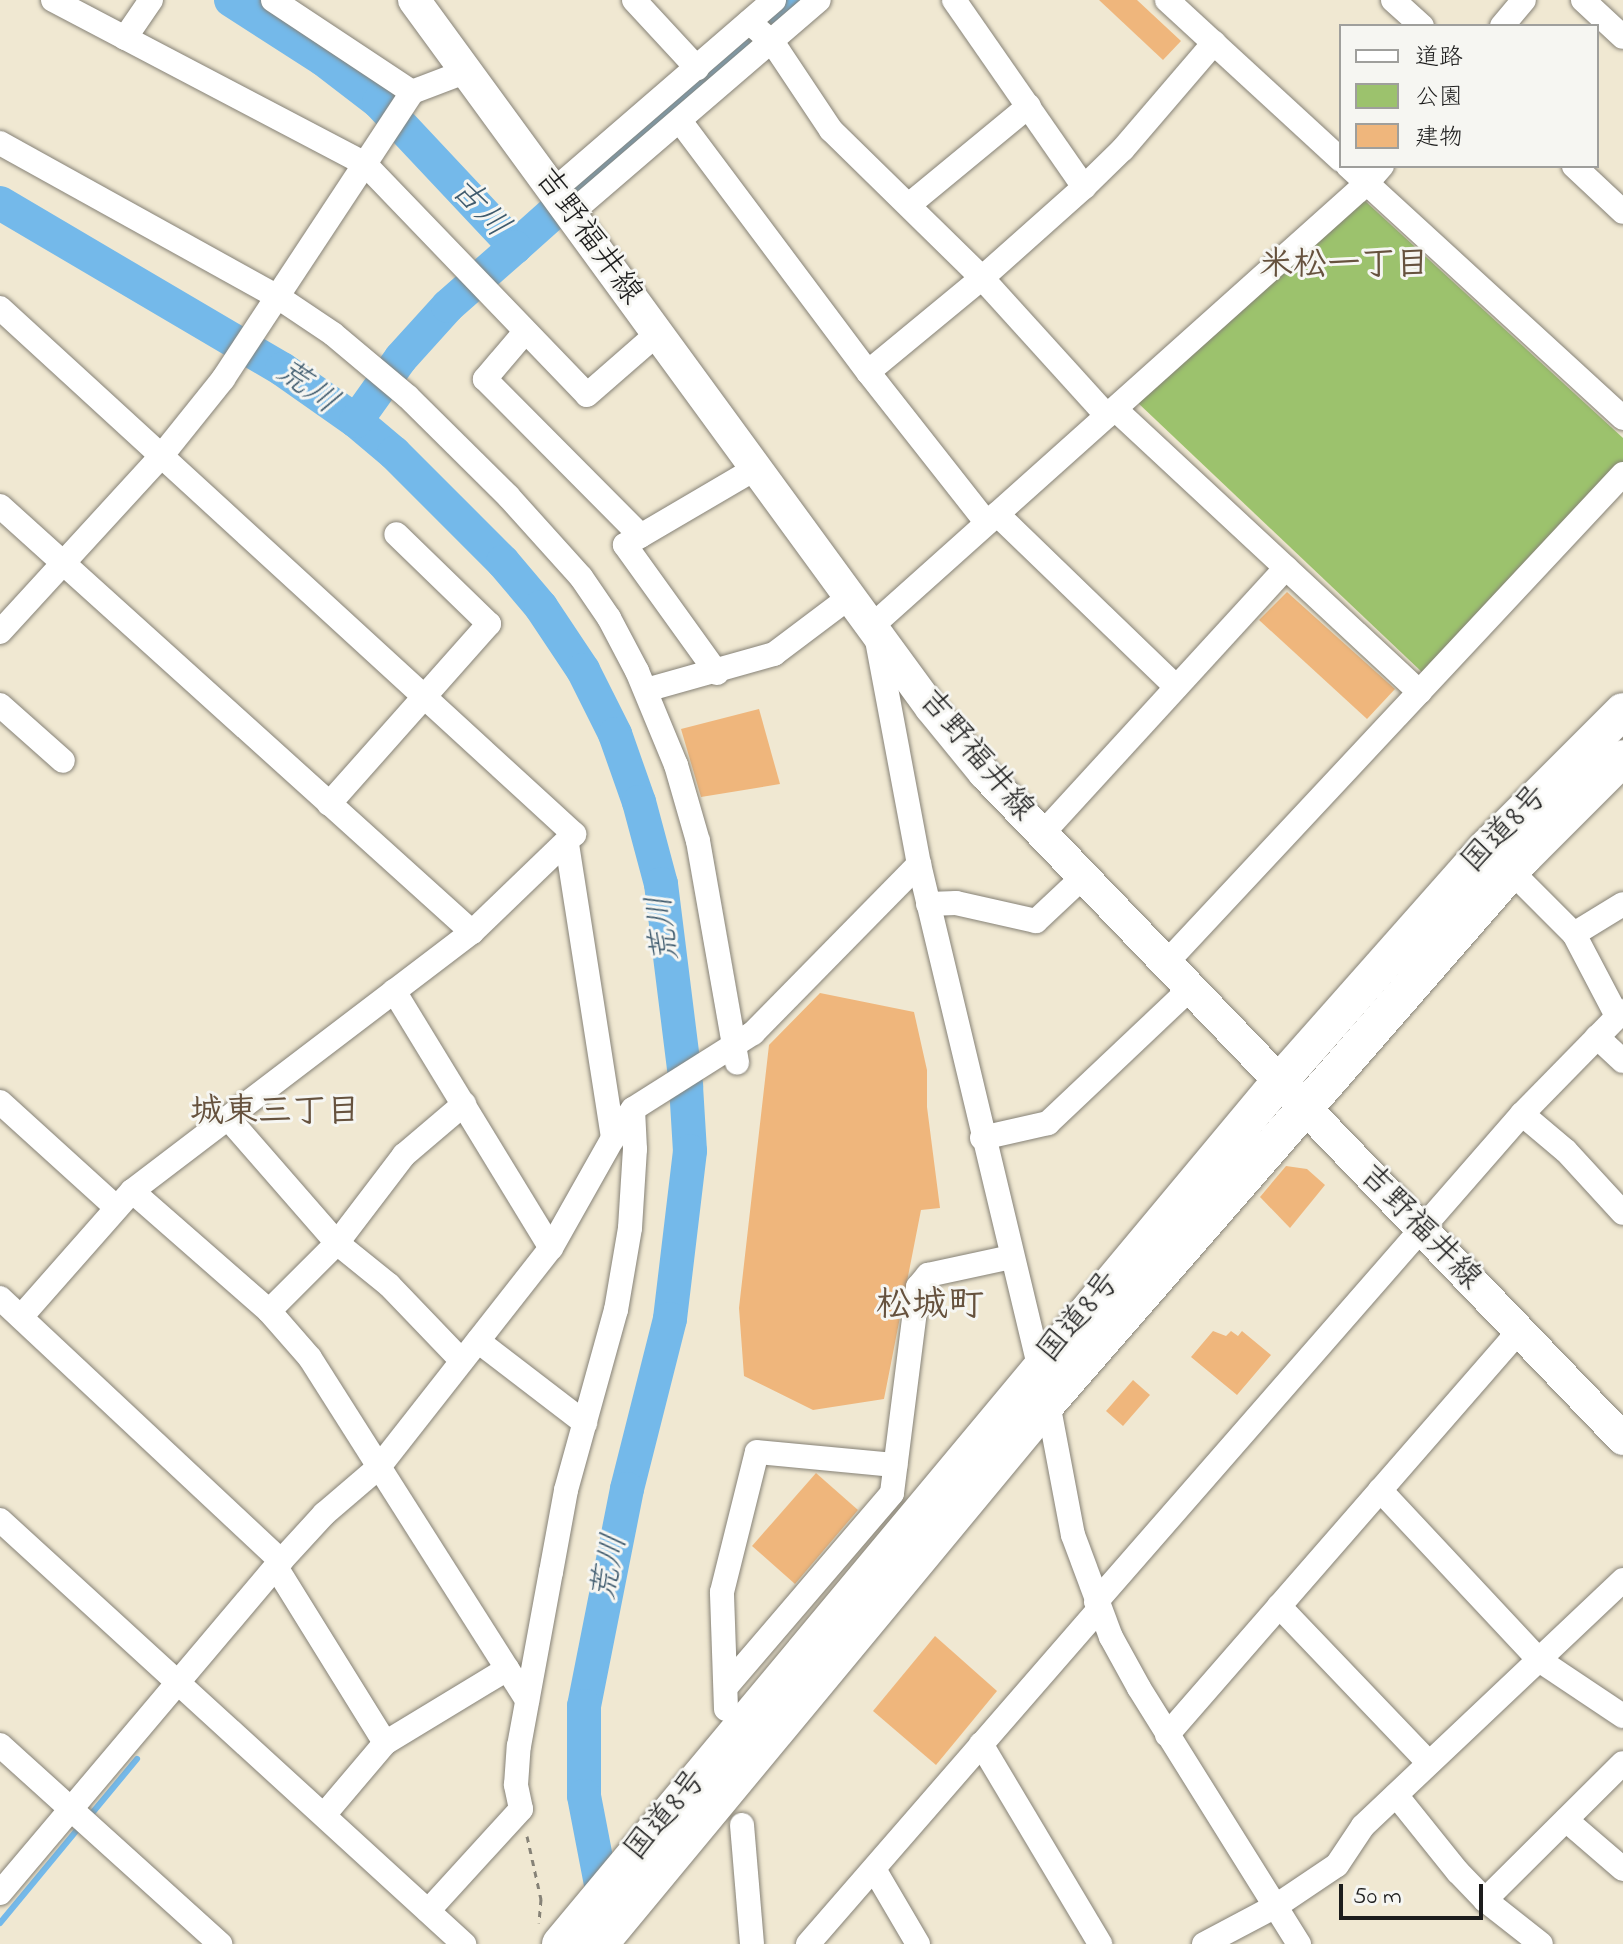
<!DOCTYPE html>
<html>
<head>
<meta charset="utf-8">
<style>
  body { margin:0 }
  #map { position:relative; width:1623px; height:1944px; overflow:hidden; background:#f0e8d2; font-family:"Indie Flower","Klee One",sans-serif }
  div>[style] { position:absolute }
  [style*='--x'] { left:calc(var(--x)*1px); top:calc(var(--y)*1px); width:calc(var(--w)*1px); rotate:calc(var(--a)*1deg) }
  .green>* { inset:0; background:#9cc26d }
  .stream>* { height:6px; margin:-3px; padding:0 3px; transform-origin:3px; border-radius:3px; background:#74b9ea }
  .river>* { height:34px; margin:-17px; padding:0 17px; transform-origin:17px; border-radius:17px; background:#74b9ea }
  .building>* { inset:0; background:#efb67c }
  .path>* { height:3px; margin-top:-1.5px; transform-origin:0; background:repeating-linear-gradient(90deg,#868277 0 6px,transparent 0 12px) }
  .roads { filter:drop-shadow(0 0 2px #868277) drop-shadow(0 0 2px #868277) }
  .minor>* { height:24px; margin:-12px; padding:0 12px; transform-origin:12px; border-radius:12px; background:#fff }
  .major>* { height:32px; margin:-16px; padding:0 16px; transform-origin:16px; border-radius:16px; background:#fff }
  .highway>* { height:36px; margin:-18px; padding:0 18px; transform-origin:18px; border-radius:18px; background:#fff }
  span { translate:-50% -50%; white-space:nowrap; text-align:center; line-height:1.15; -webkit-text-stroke:6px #f6f6f2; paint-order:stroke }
  .street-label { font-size:32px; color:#1c1c1c }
  .water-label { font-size:34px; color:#3f5b6e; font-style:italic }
  .neighbourhood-label { font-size:34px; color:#66523e; font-weight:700 }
  .quarter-label { font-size:36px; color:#66523e; font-weight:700 }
  .legend { position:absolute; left:1339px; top:24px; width:260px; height:144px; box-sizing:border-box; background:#f6f6f2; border:2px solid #9f9f9c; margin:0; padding:10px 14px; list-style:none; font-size:24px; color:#1c1c1c }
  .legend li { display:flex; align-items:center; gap:16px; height:40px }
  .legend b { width:40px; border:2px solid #9f9f9c }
  .scale { position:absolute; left:1339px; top:1884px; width:144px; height:36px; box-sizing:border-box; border:4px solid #1c1c1c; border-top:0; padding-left:10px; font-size:24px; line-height:28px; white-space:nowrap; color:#1c1c1c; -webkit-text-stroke:6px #f6f6f2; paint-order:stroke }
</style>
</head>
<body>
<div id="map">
  <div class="green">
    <i style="clip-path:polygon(1363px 199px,1623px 438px,1623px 463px,1425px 675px,1137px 402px)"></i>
  </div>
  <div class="stream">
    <i style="--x:93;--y:1812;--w:69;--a:-50.3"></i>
    <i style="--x:0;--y:1923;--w:119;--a:-50.4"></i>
  </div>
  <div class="river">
    <i style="--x:231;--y:0;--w:109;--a:32.7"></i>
    <i style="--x:323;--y:59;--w:71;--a:37.5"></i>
    <i style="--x:379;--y:102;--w:199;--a:46.8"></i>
    <i style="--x:515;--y:247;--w:370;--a:-41.8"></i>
    <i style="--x:0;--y:203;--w:327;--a:30.5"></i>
    <i style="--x:282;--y:369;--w:90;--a:35.1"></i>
    <i style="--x:356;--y:421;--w:50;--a:40.1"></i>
    <i style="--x:394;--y:453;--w:154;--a:45"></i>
    <i style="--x:503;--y:562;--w:59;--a:49.8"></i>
    <i style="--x:541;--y:607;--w:76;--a:56.3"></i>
    <i style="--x:583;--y:670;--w:72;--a:63.4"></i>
    <i style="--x:615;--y:734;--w:72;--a:70.6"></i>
    <i style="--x:639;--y:802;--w:85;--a:75"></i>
    <i style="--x:661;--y:884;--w:204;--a:82.9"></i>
    <i style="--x:686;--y:1086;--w:65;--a:86.5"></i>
    <i style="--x:690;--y:1151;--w:169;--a:96.8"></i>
    <i style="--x:670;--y:1319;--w:175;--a:104.2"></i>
    <i style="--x:627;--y:1489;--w:221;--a:101.2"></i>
    <i style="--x:584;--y:1706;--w:90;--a:90"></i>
    <i style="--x:584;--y:1796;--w:122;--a:79.1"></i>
    <i style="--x:356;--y:421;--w:77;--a:-54.5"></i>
    <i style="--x:401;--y:358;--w:70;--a:-47.9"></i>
    <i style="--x:448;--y:306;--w:89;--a:-41.4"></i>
  </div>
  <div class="building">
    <i style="clip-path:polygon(1099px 0,1137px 0,1181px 41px,1163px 60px)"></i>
    <i style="clip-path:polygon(1287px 592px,1395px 689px,1367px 719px,1259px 620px)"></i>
    <i style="clip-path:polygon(759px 709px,780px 784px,701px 797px,681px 729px)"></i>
    <i style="clip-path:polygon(820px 993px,914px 1012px,927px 1070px,927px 1107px,940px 1208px,921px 1210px,884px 1399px,813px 1410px,744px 1376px,739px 1308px,769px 1045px)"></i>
    <i style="clip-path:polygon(1286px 1166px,1307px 1169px,1325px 1185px,1290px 1228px,1260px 1197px)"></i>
    <i style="clip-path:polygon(1213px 1331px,1226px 1336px,1231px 1331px,1238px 1336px,1242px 1331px,1271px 1355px,1237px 1395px,1191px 1357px)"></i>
    <i style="clip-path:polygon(1133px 1380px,1150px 1395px,1123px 1426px,1106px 1411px)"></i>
    <i style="clip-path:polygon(816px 1473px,858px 1510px,795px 1584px,752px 1546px)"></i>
    <i style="clip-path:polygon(935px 1636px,997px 1691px,936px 1765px,873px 1711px)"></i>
  </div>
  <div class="path">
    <i style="--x:527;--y:1836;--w:65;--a:77.5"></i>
    <i style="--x:541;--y:1899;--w:24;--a:95"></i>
  </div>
  <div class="roads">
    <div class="minor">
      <i style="--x:53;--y:0;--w:352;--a:27.7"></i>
      <i style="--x:365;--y:164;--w:320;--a:46.1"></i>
      <i style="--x:587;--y:395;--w:93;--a:-41.1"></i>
      <i style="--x:273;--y:0;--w:167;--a:33.5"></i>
      <i style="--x:634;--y:0;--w:93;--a:47.2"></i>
      <i style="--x:954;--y:0;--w:228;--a:55.2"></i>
      <i style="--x:1167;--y:0;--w:236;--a:42.6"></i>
      <i style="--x:1393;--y:0;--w:39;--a:42"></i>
      <i style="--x:1583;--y:0;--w:54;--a:42.8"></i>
      <i style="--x:749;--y:22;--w:32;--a:41"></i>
      <i style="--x:773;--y:43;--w:105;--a:56.3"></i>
      <i style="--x:831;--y:130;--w:211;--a:44.4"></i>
      <i style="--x:982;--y:278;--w:186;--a:47.8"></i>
      <i style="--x:1502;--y:26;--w:34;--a:-50"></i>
      <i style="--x:125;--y:38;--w:46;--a:-55.6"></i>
      <i style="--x:680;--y:121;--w:314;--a:53.2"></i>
      <i style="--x:868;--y:372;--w:192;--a:51.8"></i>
      <i style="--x:0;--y:143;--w:318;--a:29"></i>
      <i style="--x:278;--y:297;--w:66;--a:33.9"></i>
      <i style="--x:333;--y:334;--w:98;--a:40"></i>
      <i style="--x:408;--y:397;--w:141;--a:44.7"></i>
      <i style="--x:508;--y:496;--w:109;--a:48"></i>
      <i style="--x:581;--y:577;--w:50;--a:55.7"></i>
      <i style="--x:609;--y:618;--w:60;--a:62.2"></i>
      <i style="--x:637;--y:671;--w:102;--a:67.5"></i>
      <i style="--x:676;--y:765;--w:79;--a:73.9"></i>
      <i style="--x:698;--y:841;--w:225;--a:80"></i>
      <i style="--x:1348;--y:166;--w:373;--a:42.5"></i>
      <i style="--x:1574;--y:166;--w:67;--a:43.2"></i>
      <i style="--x:553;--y:191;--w:292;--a:-40.8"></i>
      <i style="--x:910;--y:204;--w:154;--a:-39.5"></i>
      <i style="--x:570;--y:214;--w:328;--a:-40.7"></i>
      <i style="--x:0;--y:308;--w:779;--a:42.5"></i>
      <i style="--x:574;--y:834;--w:141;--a:136.1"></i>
      <i style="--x:472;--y:932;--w:427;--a:142.7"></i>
      <i style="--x:132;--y:1191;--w:168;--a:131.4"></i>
      <i style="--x:525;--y:332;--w:62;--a:130.4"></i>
      <i style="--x:485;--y:379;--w:221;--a:45.2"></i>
      <i style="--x:868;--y:372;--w:148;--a:-39.5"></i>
      <i style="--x:982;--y:278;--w:137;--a:-41.7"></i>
      <i style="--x:1084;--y:187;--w:54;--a:-44.3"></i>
      <i style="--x:1123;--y:149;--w:140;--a:-49.4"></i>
      <i style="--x:1115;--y:409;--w:416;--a:42.9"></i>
      <i style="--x:0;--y:506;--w:636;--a:42.07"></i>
      <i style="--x:997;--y:514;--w:249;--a:44"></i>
      <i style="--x:872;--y:626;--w:664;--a:-41.83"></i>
      <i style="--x:1367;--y:183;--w:23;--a:-49"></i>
      <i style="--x:0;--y:632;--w:241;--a:-47.5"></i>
      <i style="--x:163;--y:454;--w:96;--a:-51.3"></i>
      <i style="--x:223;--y:379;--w:344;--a:-56.6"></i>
      <i style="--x:412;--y:92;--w:59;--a:-20.9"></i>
      <i style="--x:877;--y:640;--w:228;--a:79.4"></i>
      <i style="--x:919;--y:864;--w:554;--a:76.54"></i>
      <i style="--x:1048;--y:1403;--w:134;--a:79.3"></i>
      <i style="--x:1073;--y:1535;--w:109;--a:69.6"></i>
      <i style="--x:1111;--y:1637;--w:58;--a:61.2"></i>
      <i style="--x:1139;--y:1688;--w:302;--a:58"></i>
      <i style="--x:717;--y:673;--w:158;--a:-125.7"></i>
      <i style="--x:625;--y:545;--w:152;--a:-30.4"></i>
      <i style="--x:646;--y:690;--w:133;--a:-15.7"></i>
      <i style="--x:774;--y:654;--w:96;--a:-37"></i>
      <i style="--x:0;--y:705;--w:84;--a:41.6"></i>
      <i style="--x:329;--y:804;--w:241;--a:-48.4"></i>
      <i style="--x:489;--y:624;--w:129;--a:-135.9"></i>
      <i style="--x:1042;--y:834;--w:361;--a:-47.5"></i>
      <i style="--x:567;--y:844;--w:298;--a:81.1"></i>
      <i style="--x:1511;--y:871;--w:89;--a:45"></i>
      <i style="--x:1574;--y:934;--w:93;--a:62.3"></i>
      <i style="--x:928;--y:904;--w:28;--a:-2"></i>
      <i style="--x:956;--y:903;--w:82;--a:12.7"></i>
      <i style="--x:1036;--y:921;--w:64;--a:-43.1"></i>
      <i style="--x:1574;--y:934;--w:57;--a:-31.5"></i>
      <i style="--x:1167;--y:962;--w:668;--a:-46.94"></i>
      <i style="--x:394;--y:991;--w:301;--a:58.6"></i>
      <i style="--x:1597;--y:1037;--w:35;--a:43"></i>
      <i style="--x:0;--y:1102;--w:156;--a:42.2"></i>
      <i style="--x:1522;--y:1114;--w:57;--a:40.1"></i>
      <i style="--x:1566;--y:1151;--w:84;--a:47.4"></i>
      <i style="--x:228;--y:1118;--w:166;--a:48.9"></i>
      <i style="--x:337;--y:1243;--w:67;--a:38.9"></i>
      <i style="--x:389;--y:1285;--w:105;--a:46.2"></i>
      <i style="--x:982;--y:1138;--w:68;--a:-12.8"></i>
      <i style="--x:1048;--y:1123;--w:197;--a:-43.4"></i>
      <i style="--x:132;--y:1191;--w:182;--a:41.2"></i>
      <i style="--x:269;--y:1311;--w:62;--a:48.9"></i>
      <i style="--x:310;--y:1358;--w:405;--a:57.6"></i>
      <i style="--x:0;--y:1298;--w:385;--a:43.1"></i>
      <i style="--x:269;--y:1311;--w:96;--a:-45"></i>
      <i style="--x:337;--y:1243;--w:111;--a:-52.7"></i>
      <i style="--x:404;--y:1155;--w:79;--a:-40.4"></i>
      <i style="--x:478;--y:1341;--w:135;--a:37.5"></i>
      <i style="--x:1380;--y:1490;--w:233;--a:46.9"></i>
      <i style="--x:1539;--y:1660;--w:101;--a:33.7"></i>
      <i style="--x:0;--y:1520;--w:629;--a:42.42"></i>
      <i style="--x:276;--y:1567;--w:207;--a:58.2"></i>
      <i style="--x:1096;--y:1602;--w:648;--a:-48.88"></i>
      <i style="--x:1522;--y:1114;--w:144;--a:-45.6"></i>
      <i style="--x:1279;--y:1606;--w:217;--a:46.3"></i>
      <i style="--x:726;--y:1687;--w:255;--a:-49.4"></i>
      <i style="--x:892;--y:1493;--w:208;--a:-82.8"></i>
      <i style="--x:918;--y:1287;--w:16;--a:-50"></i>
      <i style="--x:928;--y:1275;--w:85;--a:-12.2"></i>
      <i style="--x:726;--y:1709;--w:117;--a:-92"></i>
      <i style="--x:722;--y:1592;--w:144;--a:-76"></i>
      <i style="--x:757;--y:1452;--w:139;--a:5.4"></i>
      <i style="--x:1167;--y:1735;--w:536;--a:-48.93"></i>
      <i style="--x:981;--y:1744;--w:233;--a:59.2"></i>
      <i style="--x:0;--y:1745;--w:297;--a:42.1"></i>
      <i style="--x:1396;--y:1795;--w:99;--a:51.2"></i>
      <i style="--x:1458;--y:1872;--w:39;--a:46"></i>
      <i style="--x:1485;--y:1900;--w:71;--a:38.2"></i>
      <i style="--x:324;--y:1815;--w:94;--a:-49.7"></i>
      <i style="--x:385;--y:1743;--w:143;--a:-31.2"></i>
      <i style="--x:1566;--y:1820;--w:75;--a:40.7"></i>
      <i style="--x:742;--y:1825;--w:119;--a:85.2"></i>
      <i style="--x:874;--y:1869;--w:87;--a:59.6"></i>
      <i style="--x:0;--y:1893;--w:435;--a:-49.8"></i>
      <i style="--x:281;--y:1561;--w:64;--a:-47.5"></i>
      <i style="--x:324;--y:1514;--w:72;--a:-40.5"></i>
      <i style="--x:379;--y:1467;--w:278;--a:-51.9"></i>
      <i style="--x:551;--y:1248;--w:137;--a:-60.6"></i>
      <i style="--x:618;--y:1129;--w:25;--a:-53"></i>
      <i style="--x:633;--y:1109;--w:142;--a:-32.3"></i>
      <i style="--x:753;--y:1033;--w:237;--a:-45.5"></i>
      <i style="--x:1485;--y:1900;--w:194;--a:-44.8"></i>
      <i style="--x:428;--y:1911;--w:138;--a:-47.6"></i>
      <i style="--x:521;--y:1809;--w:25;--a:-102"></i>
      <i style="--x:516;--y:1785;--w:39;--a:-86"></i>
      <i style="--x:519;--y:1746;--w:177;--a:-79.6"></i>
      <i style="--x:551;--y:1572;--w:83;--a:-79.6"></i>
      <i style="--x:566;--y:1490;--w:187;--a:-74.5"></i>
      <i style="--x:616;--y:1310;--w:83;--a:-80.3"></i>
      <i style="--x:630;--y:1228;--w:79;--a:-86.4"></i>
      <i style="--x:635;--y:1149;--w:40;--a:-92.9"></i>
      <i style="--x:808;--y:1944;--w:444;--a:-49"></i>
      <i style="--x:1204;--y:1944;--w:81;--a:-27.8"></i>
      <i style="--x:1276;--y:1906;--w:73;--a:-33.9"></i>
      <i style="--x:1337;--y:1865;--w:47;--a:-56.3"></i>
      <i style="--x:1363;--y:1826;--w:358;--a:-43.4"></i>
    </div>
    <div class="major">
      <i style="--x:414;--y:0;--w:877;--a:53.86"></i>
      <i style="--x:931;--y:708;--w:84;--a:50.8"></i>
      <i style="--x:984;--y:773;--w:923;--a:46.19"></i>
    </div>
    <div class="highway">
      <i style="--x:560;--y:1944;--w:1122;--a:-50.17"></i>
      <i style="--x:1279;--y:1082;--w:314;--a:-48.5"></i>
      <i style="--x:1487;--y:847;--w:192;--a:-45"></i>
      <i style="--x:600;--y:1944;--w:702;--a:-50.37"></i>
      <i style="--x:1048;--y:1403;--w:723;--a:-48.93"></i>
      <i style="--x:1523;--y:858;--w:141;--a:-45"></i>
    </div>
  </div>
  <div class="street-label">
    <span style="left:587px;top:237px;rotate:54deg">吉野福井線</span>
    <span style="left:975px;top:756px;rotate:50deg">吉野福井線</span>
    <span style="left:1506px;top:830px;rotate:-46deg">国道8号</span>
    <span style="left:1419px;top:1228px;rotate:46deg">吉野福井線</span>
    <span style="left:1080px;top:1318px;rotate:-50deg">国道8号</span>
    <span style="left:667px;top:1816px;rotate:-50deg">国道8号</span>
  </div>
  <div class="water-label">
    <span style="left:479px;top:209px;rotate:47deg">古川</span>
    <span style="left:306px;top:388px;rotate:36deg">荒川</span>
    <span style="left:665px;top:929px;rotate:-97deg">荒川</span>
    <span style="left:611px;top:1568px;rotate:-79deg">荒川</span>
  </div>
  <div class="neighbourhood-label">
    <span style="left:1344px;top:267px">米松一丁目</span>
    <span style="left:275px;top:1114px">城東三丁目</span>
  </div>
  <div class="quarter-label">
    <span style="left:930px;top:1307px">松城町</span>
  </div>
  <ul class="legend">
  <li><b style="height:10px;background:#fff"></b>道路</li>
  <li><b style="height:22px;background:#9cc26d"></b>公園</li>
  <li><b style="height:22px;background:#efb67c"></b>建物</li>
  </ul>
  <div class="scale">50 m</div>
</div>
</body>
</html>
